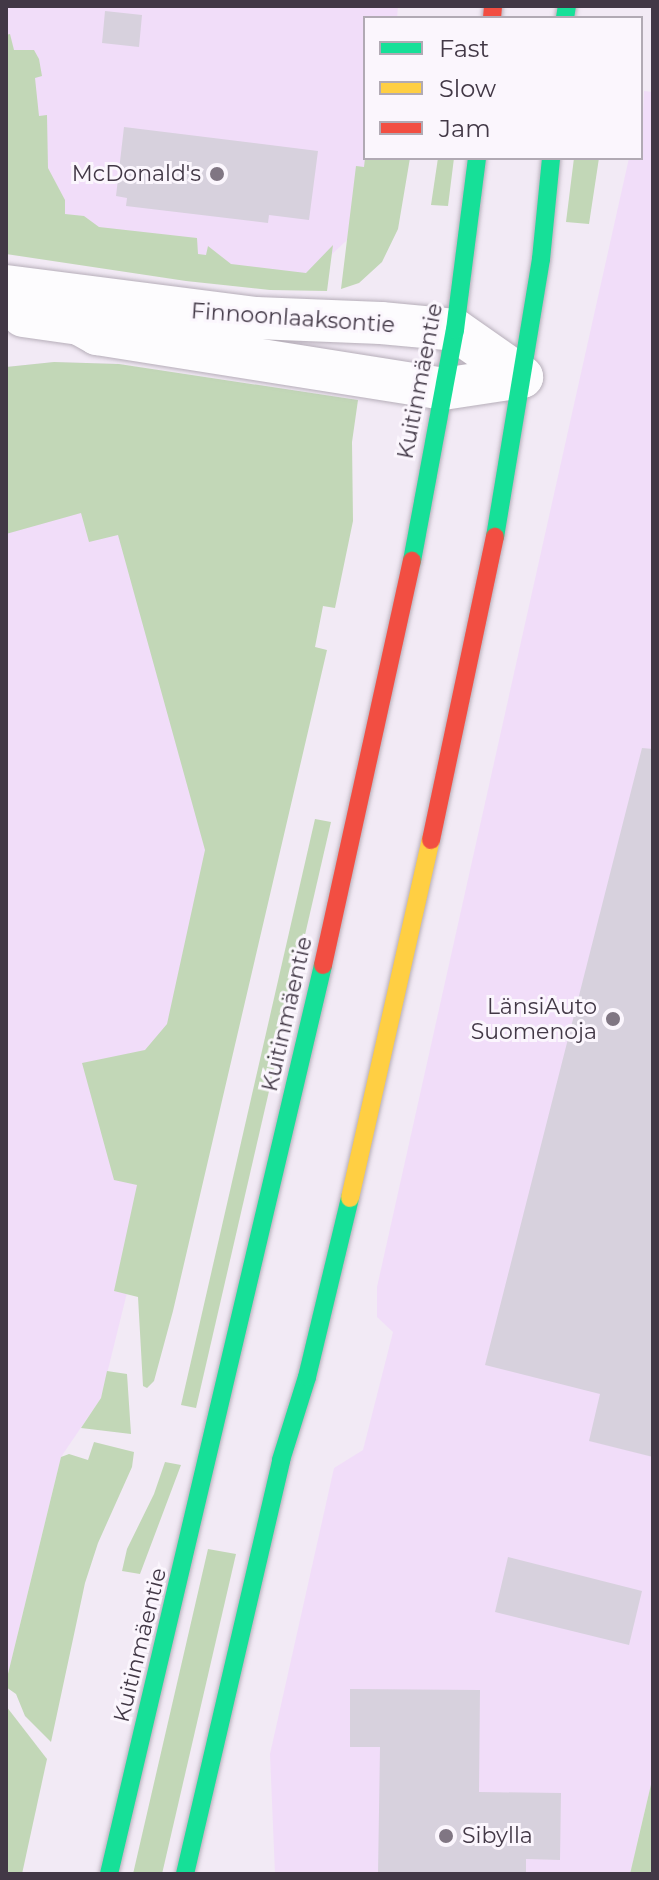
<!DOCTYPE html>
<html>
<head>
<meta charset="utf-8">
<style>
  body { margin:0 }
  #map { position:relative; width:659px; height:1880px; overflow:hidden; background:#f2eaf5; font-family:Montserrat,sans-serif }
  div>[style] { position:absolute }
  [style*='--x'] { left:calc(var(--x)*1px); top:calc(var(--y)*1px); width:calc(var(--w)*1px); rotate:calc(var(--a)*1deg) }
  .built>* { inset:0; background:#f1ddf9 }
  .green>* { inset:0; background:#c2d7b7 }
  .building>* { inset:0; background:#d7d1dd }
  .roads { filter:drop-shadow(0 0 2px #b6aeb9) drop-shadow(0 0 2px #b6aeb9) }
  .street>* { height:42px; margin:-21px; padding:0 21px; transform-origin:21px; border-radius:21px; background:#fdfcfe }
  .fast>* { height:18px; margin:-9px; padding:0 9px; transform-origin:9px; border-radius:9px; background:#16e098 }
  .slow>* { height:18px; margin:-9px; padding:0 9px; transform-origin:9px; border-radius:9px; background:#ffcf43 }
  .jam>* { height:18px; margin:-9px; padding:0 9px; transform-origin:9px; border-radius:9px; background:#f24e42 }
  .dots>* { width:22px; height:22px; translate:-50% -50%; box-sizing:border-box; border:4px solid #fbf6fd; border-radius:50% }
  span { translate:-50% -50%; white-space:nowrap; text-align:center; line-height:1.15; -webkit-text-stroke:6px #fbf6fd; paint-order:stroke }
  .poi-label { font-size:22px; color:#423846 }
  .right { translate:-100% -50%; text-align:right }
  .left { translate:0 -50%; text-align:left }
  .street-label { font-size:22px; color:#423846 }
  .frame { position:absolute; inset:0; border:8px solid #423846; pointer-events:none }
  .legend { position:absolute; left:363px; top:16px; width:280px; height:144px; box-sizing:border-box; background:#fbf6fd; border:2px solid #b1aab4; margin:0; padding:10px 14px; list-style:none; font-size:24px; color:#423846 }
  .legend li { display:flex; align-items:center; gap:16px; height:40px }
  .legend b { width:40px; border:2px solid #b1aab4 }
</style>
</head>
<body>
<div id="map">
  <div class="built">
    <i style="clip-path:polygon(6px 6px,398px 6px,397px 18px,365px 18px,365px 158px,384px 158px,358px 230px,304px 280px,37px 251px,10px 35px,6px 35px)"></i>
    <i style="clip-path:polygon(644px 91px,653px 92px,653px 1776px,630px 1874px,275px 1874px,270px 1754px,334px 1468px,363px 1450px,393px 1332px,377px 1317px,377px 1287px,629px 158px,641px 158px)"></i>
    <i style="clip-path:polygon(54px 362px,119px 364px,227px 888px,101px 1398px,61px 1457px,6px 1682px,6px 367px)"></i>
  </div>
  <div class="green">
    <i style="clip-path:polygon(10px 34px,14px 50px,34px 50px,39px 59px,42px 76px,35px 78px,39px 116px,47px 115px,48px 168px,65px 200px,65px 214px,84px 216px,99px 227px,197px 238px,198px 254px,206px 255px,208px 246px,231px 264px,306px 273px,333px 245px,327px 291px,270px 290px,186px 281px,6px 254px,6px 35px)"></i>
    <i style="clip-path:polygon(365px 158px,410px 158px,398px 229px,382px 262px,359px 283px,341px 289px,356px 166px,364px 167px)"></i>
    <i style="clip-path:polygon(438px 158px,454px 158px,448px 206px,431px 205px)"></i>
    <i style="clip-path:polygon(574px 158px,599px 158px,589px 224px,566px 222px)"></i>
    <i style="clip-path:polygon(54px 362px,119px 364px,358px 400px,352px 442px,353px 521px,335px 608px,323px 606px,315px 647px,327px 650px,173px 1311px,154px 1381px,147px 1388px,143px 1386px,138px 1297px,114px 1291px,137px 1185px,114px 1180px,82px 1063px,145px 1050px,167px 1024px,205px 850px,118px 535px,89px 542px,81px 513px,6px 534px,6px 367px)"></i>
    <i style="clip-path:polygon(315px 819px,331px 822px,196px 1408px,181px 1405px)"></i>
    <i style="clip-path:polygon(107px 1371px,127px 1374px,131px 1434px,81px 1428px,101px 1398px)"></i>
    <i style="clip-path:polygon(94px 1442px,134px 1452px,132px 1467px,98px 1543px,85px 1583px,51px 1742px,25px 1716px,16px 1694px,6px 1687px,6px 1682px,61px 1457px,69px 1454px,88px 1460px)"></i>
    <i style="clip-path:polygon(165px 1462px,181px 1465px,140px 1574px,122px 1571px,127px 1549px,154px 1494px)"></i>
    <i style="clip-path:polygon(208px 1549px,236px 1554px,162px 1874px,133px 1874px)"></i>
    <i style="clip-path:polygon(6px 1706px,47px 1759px,22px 1874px,6px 1874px)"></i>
    <i style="clip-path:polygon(653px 1776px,653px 1874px,630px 1874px)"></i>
  </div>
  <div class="building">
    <i style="clip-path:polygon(105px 11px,142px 15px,139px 47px,102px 43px)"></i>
    <i style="clip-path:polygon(124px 127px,318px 151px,309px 220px,269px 215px,268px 223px,126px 206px,127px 198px,116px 196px)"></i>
    <i style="clip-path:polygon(642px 748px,653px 749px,653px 1457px,589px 1441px,600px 1394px,485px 1365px)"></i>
    <i style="clip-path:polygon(508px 1557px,642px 1591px,629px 1645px,495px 1612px)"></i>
    <i style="clip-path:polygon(350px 1689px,480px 1690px,479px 1792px,561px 1793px,560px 1860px,526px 1859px,526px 1874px,378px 1874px,380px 1747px,350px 1747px)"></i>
  </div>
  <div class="roads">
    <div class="street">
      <i style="--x:6;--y:286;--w:252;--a:7.3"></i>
      <i style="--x:256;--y:318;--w:125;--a:2.3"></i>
      <i style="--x:381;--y:323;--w:74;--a:5.4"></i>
      <i style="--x:455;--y:330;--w:82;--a:35"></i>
      <i style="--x:23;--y:316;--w:57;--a:8.1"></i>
      <i style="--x:79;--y:324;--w:21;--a:29"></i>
      <i style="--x:97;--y:334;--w:350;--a:9"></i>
      <i style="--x:443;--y:389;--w:80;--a:-8.6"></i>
    </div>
    <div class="fast">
      <i style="--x:565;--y:18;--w:12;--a:-81"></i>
      <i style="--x:495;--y:537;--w:282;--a:-80.6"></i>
      <i style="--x:541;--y:259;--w:101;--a:-84.3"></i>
      <i style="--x:412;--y:561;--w:235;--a:-79.5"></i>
      <i style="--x:455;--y:330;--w:173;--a:-82.7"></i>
      <i style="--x:109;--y:1874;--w:934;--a:-76.75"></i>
      <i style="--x:185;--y:1874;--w:425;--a:-76.9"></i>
      <i style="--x:281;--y:1460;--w:87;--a:-72.6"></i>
      <i style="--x:307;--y:1377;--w:184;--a:-76.5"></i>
    </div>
    <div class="slow">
      <i style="--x:350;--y:1198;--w:367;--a:-77.3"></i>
    </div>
    <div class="jam">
      <i style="--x:492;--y:18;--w:12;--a:-85"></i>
      <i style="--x:431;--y:840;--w:310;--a:-78.1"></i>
      <i style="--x:323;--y:965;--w:414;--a:-77.6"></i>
    </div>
  </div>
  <div class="dots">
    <i style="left:217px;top:174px;background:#807683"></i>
    <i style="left:613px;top:1019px;background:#807683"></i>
    <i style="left:446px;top:1836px;background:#807683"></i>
  </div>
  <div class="poi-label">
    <span class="right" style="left:201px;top:174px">McDonald's</span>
    <span class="right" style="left:597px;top:1019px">LänsiAuto<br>Suomenoja</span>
    <span class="left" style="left:462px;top:1836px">Sibylla</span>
  </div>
  <div class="street-label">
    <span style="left:293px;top:318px;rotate:4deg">Finnoonlaaksontie</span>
    <span style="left:420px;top:381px;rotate:-79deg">Kuitinmäentie</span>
    <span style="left:287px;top:1014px;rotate:-77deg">Kuitinmäentie</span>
    <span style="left:140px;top:1645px;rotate:-76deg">Kuitinmäentie</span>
  </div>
  <div class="frame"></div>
  <ul class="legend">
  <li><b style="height:10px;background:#16e098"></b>Fast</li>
  <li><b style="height:10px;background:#ffcf43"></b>Slow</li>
  <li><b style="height:10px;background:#f24e42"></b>Jam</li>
  </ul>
</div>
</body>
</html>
